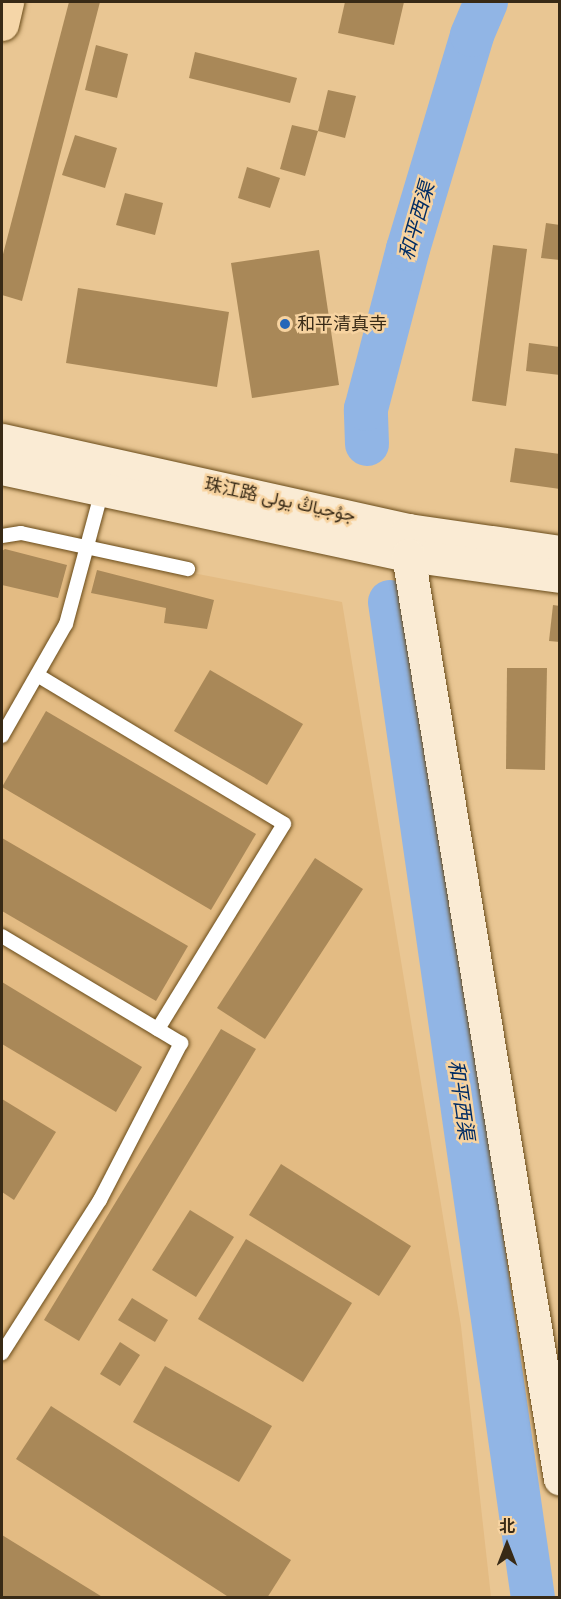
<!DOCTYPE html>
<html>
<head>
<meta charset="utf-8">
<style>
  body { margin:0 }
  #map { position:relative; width:561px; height:1599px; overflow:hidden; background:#e9c693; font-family:"Nunito Sans",Vazirmatn,"Noto Sans SC",sans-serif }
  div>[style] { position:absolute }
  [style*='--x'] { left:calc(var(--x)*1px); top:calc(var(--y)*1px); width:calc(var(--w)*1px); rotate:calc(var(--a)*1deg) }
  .built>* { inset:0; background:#e3bb83 }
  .river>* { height:44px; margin:-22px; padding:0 22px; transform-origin:22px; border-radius:22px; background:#91b5e5 }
  .building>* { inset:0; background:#a98858 }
  .roads { filter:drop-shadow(0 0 2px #694b19) drop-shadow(0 0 2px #694b19) }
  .lane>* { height:14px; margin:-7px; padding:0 7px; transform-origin:7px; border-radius:7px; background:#fff }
  .secondary>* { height:33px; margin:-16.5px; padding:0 16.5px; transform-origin:16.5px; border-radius:16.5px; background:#faebd4 }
  .primary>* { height:33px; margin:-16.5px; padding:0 16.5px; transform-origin:16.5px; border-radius:16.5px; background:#f5d6a8 }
  .dots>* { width:16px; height:16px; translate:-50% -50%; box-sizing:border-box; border:3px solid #f7d3a0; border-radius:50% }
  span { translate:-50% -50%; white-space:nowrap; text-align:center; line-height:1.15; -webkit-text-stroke:5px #f7d3a0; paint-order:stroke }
  .poi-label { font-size:18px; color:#382a16 }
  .left { translate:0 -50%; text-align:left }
  .street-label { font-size:18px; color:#382a16 }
  .water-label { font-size:20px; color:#002c64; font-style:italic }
  .frame { position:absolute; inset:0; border:3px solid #382a16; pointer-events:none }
  .north { position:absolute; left:477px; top:1515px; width:60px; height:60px; -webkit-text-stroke:4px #f7d3a0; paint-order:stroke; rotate:0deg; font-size:16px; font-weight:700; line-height:24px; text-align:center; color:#382a16 }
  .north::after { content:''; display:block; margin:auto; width:21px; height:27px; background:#382a16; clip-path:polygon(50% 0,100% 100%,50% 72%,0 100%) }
</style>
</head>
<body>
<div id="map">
  <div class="built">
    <i style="clip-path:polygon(2px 536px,342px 602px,461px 1326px,491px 1597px,2px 1597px)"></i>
  </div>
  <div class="river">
    <i style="--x:367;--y:444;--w:35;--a:-92"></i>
    <i style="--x:366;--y:409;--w:165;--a:-75.3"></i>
    <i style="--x:408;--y:249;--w:223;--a:-73.3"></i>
    <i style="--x:472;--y:35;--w:36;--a:-67"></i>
    <i style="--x:390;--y:602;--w:1006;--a:81.83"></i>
  </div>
  <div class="building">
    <i style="clip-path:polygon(69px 2px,100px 2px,22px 301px,2px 295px,2px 258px)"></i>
    <i style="clip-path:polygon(345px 2px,404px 2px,394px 45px,338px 33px)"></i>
    <i style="clip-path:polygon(96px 45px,128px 54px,117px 98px,85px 90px)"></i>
    <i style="clip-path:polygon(195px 52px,297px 78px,290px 103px,189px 78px)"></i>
    <i style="clip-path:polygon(328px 90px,356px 96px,345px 138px,318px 131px,305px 176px,280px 169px,292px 125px,318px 131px)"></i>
    <i style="clip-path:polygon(75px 135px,117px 148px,105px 188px,62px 175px)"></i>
    <i style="clip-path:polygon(247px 167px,280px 178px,270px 208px,238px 198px)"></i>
    <i style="clip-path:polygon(125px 193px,163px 203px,155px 235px,116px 225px)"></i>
    <i style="clip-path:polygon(546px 223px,560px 225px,560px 260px,541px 258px)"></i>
    <i style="clip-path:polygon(493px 245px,527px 249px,506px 406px,472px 401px)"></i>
    <i style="clip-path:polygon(319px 250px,339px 385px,252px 398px,231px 263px)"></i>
    <i style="clip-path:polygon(78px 288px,229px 312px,217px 387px,66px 363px)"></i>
    <i style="clip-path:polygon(529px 343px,560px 347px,560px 375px,526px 371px)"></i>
    <i style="clip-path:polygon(515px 448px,560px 454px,560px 489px,510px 482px)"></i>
    <i style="clip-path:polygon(5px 549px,67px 565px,58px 598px,2px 585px,2px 551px)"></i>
    <i style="clip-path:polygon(97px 570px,214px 600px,207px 629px,164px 623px,166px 608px,91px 593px)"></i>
    <i style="clip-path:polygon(553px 605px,560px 606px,560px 642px,549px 641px)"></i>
    <i style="clip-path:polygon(507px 668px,547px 668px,545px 770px,506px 769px)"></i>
    <i style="clip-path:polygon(210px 670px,303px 724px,267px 785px,174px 731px)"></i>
    <i style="clip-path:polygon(46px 711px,256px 834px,211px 910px,2px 787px)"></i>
    <i style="clip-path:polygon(2px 838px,188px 946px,156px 1001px,2px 911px)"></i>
    <i style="clip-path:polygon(315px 858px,363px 889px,265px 1039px,217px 1008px)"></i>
    <i style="clip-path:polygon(2px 982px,142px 1067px,116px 1112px,2px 1044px)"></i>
    <i style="clip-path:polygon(221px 1029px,256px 1049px,79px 1341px,44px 1320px)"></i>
    <i style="clip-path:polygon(2px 1099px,56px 1132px,14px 1200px,2px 1192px)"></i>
    <i style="clip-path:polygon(281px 1164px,411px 1246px,379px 1296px,249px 1215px)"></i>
    <i style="clip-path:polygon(190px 1210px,234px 1237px,196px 1297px,152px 1270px)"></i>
    <i style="clip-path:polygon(246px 1239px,352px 1303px,303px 1382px,198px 1319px)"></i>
    <i style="clip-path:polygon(132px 1298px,168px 1320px,155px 1342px,118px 1320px)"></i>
    <i style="clip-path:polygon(120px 1342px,140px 1355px,120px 1386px,100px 1374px)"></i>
    <i style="clip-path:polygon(165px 1366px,272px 1426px,239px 1482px,133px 1422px)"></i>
    <i style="clip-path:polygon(51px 1406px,291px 1560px,267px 1598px,230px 1598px,16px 1459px)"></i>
    <i style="clip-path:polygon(2px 1535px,104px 1598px,2px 1598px)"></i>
  </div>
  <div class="roads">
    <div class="lane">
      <i style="--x:2;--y:536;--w:19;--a:-9"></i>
      <i style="--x:21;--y:533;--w:171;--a:12.2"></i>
      <i style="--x:39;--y:676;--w:286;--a:31.1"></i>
      <i style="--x:284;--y:824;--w:241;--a:121.6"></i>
      <i style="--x:2;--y:736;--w:129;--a:-60.3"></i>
      <i style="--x:66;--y:624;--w:138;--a:-74.9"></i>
      <i style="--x:2;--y:936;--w:209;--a:30.9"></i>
      <i style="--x:181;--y:1043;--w:177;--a:117.3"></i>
      <i style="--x:100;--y:1200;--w:182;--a:122.6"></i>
    </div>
    <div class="secondary">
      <i style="--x:2;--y:440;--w:416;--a:12.5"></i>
      <i style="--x:408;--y:530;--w:154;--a:8.2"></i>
      <i style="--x:2;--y:468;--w:415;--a:12.1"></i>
      <i style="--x:408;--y:555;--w:153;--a:7.9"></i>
      <i style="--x:408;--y:530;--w:25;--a:90"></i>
      <i style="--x:408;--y:555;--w:936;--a:80.66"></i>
    </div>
    <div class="primary">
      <i style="--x:2;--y:24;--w:23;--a:-77"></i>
    </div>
  </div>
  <div class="dots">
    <i style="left:285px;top:324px;background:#2767b8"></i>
  </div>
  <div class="poi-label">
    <span class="left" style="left:297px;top:324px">和平清真寺</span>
  </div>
  <div class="street-label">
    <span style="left:280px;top:500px;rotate:12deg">珠江路 جۇجياڭ يولى</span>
  </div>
  <div class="water-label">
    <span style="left:417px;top:221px;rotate:-74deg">和平西渠</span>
    <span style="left:461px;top:1100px;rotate:82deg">和平西渠</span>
  </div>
  <div class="frame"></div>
  <div class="north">北</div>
</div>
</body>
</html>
